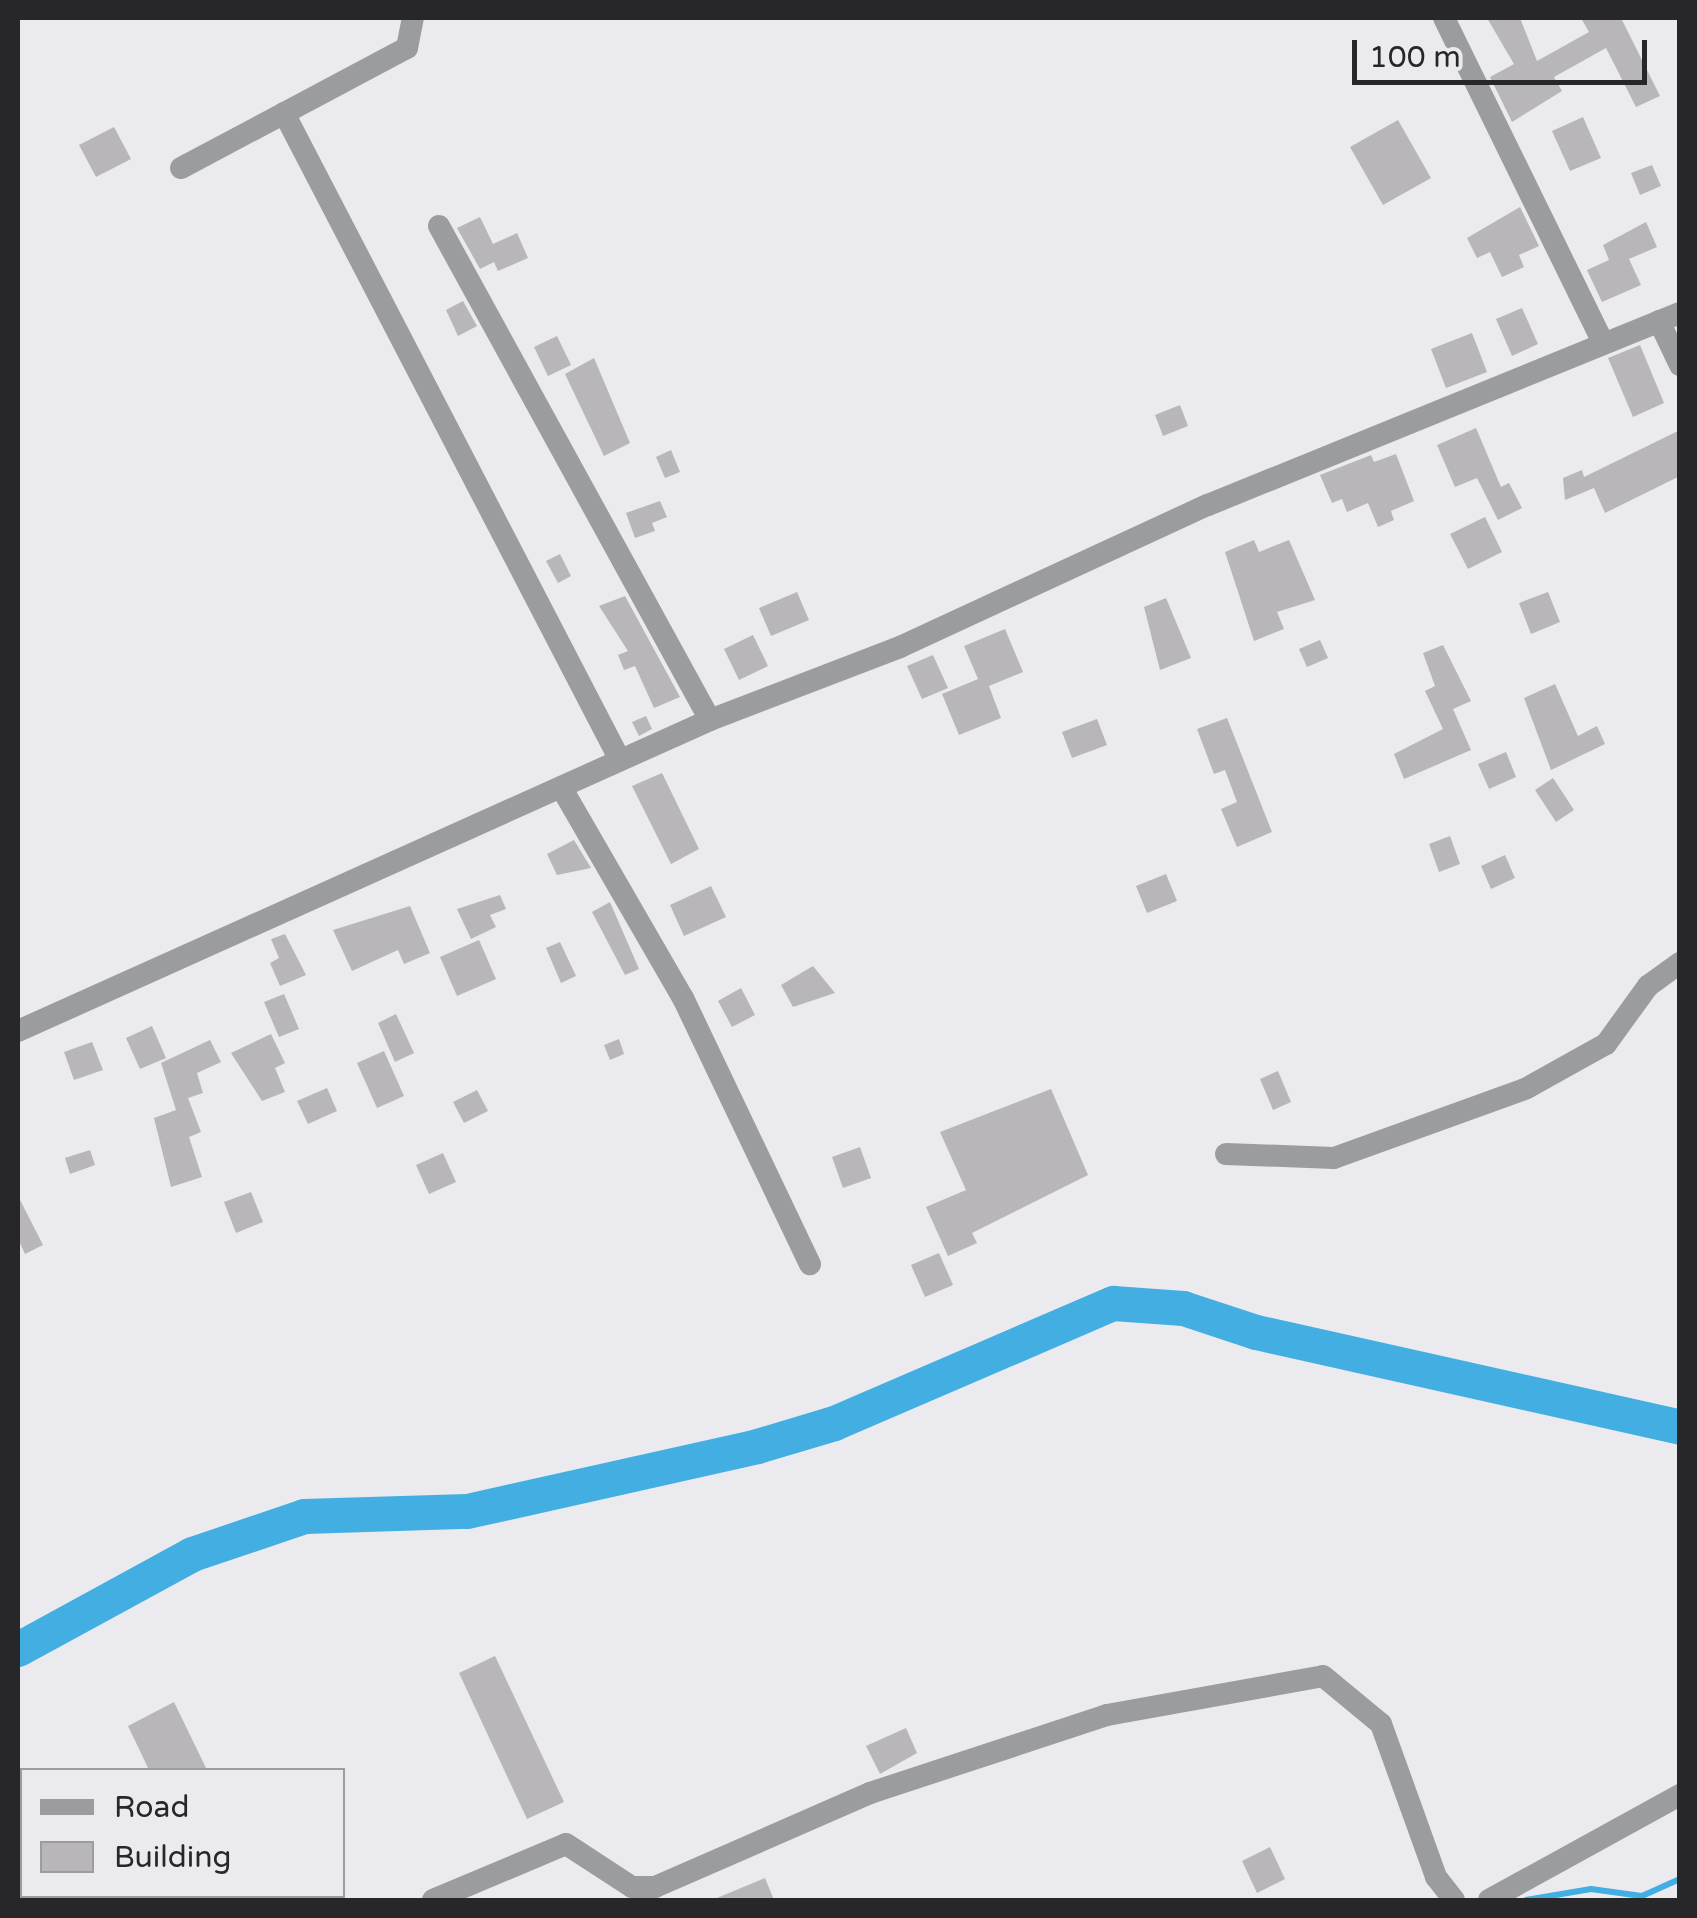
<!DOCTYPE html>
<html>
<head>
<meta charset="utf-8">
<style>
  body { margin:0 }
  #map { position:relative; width:1697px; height:1918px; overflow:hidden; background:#eaeaef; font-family:"Varela Round",sans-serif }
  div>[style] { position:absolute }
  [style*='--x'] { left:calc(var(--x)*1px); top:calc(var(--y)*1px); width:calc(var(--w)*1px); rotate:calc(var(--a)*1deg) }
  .stream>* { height:6px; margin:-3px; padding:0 3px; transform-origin:3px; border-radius:3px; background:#42aee2 }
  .river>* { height:35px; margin:-17.5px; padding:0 17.5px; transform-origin:17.5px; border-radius:17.5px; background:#42aee2 }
  .building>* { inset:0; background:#b8b6ba }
  .minor>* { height:22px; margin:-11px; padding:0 11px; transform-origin:11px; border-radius:11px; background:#9b9c9e }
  span { translate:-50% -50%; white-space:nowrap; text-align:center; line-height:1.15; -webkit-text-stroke:9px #eaeaef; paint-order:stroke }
  .frame { position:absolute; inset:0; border:20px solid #272729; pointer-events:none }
  .legend { position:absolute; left:20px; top:1768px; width:325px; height:130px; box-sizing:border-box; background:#eaeaef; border:2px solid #9c9ca0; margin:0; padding:12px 18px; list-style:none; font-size:30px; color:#272729 }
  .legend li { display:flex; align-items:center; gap:20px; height:50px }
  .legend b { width:50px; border:2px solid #9c9ca0 }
  .scale { position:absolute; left:1352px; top:40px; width:295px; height:45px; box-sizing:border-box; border:5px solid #272729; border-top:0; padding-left:12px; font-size:30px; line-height:35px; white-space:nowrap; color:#272729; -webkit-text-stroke:8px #eaeaef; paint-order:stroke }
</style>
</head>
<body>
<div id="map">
  <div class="stream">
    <i style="--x:1526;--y:1900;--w:66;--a:-9.6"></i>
    <i style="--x:1591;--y:1889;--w:51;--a:7.8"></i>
    <i style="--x:1642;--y:1896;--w:42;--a:-24.1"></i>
  </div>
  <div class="river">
    <i style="--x:18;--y:1649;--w:198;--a:-28.6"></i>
    <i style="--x:192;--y:1554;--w:118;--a:-18.7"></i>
    <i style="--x:304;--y:1516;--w:163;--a:-1.8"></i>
    <i style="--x:467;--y:1511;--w:297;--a:-12.6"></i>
    <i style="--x:757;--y:1446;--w:80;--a:-16.6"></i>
    <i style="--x:834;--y:1423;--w:304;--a:-23.3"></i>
    <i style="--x:1113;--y:1303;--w:70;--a:4.1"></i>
    <i style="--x:1183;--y:1308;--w:77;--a:18.2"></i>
    <i style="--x:1256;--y:1332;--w:435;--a:12.6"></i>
  </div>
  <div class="building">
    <i style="clip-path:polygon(1487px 18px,1520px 18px,1537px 61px,1589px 32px,1581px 18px,1621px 18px,1660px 96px,1636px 107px,1606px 48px,1554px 77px,1562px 91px,1512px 122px,1490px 77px,1514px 64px)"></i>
    <i style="clip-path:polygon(1583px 117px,1601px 158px,1570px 171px,1552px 131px)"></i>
    <i style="clip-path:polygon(1398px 120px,1431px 178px,1383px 205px,1350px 147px)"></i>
    <i style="clip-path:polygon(114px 127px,131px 159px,96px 177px,79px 145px)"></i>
    <i style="clip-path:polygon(1652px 165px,1661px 186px,1640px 195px,1631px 173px)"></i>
    <i style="clip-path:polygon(1520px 207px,1539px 246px,1519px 255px,1524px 267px,1502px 277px,1490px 252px,1477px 258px,1467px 238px)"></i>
    <i style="clip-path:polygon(480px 217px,493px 244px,517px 233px,528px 258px,498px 271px,494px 262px,480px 269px,457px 228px)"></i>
    <i style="clip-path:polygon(1646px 222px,1657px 247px,1629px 259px,1641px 285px,1602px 302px,1587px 270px,1609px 260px,1603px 245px)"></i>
    <i style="clip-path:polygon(463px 301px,477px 326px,458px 336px,446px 310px)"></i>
    <i style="clip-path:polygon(1522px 308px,1538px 344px,1512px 356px,1496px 319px)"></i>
    <i style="clip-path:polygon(1472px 333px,1487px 372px,1446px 388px,1431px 349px)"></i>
    <i style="clip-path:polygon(557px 336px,571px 365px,548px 376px,534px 347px)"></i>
    <i style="clip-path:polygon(1640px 345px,1664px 403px,1633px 417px,1608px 358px)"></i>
    <i style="clip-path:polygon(594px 358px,630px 443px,604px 456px,565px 374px)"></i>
    <i style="clip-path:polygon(1180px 405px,1188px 426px,1163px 436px,1155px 415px)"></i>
    <i style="clip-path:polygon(1476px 428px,1501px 487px,1509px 483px,1522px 508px,1498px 520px,1477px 478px,1455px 487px,1437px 445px)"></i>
    <i style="clip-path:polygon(1680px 430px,1680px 476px,1605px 513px,1594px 488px,1565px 500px,1563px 478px,1582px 470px,1584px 477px)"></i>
    <i style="clip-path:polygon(671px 450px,680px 472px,665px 478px,656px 457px)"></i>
    <i style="clip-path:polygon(1396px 454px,1414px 501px,1391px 511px,1394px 520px,1378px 527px,1368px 503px,1347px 512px,1342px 499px,1332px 503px,1320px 475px,1371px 455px,1374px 462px)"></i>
    <i style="clip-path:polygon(660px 501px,667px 517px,652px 523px,655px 531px,635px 538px,626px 513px)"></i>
    <i style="clip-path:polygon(1485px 517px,1502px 552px,1468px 569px,1450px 534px)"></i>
    <i style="clip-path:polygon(1254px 540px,1259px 552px,1289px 540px,1315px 600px,1277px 612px,1284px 629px,1254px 641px,1225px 552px)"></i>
    <i style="clip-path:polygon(560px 554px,571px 576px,558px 583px,546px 561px)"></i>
    <i style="clip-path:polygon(797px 592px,809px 620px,771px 636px,759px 608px)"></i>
    <i style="clip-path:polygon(1548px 592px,1560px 622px,1531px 634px,1519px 603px)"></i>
    <i style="clip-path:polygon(625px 596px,680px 697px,654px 708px,635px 666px,624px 670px,618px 655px,628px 651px,599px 606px)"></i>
    <i style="clip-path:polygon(1166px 598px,1191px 658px,1160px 670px,1144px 607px)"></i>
    <i style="clip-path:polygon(1005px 629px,1023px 672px,989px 686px,1001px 718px,959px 735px,942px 694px,978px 679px,964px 646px)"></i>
    <i style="clip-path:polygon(753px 635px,768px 666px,739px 680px,724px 649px)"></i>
    <i style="clip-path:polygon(1320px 640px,1328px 658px,1307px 667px,1299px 649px)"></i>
    <i style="clip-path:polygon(1443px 645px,1471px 701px,1453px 709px,1471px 750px,1404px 779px,1394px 754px,1443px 729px,1425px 691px,1435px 686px,1423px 653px)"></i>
    <i style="clip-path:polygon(933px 655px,948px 688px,922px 699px,907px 666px)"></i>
    <i style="clip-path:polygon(1555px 684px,1578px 736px,1597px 726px,1605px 744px,1551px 770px,1524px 698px)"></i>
    <i style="clip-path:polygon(646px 716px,652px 729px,639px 736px,632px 722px)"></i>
    <i style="clip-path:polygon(1227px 718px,1272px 832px,1237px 847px,1221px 809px,1237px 802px,1225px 770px,1214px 774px,1197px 729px)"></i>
    <i style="clip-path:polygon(1097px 719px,1107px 745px,1072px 758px,1062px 732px)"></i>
    <i style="clip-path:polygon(1506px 752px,1516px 777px,1489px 789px,1478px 764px)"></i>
    <i style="clip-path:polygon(662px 773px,699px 849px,671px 864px,632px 786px)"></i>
    <i style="clip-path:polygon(1553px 778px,1574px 810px,1556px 822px,1535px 790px)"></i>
    <i style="clip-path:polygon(1450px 836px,1460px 864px,1439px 872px,1429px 844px)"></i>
    <i style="clip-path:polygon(574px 840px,591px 868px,557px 875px,547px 854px)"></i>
    <i style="clip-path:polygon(1505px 855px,1515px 878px,1491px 889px,1481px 866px)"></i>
    <i style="clip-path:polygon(1166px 874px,1177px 901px,1147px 913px,1136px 886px)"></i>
    <i style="clip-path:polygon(711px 886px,726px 917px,684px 936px,670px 905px)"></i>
    <i style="clip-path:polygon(500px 895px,506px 909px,490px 915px,496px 927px,471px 939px,457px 909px)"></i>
    <i style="clip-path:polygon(610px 902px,639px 969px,625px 975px,592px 912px)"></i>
    <i style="clip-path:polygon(410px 906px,430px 953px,404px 964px,398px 950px,352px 971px,333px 930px)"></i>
    <i style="clip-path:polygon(285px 934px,306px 975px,280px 986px,270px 963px,279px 958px,271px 939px)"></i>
    <i style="clip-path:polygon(479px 940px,496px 979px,457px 996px,440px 957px)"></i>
    <i style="clip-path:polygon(560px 942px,576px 976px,561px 983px,546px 948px)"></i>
    <i style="clip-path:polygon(813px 966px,835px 993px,793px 1007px,781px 985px)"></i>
    <i style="clip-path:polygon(741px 988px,755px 1015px,732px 1027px,718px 1001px)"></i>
    <i style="clip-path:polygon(284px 994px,299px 1029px,279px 1037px,264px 1002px)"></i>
    <i style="clip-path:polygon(396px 1014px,414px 1053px,395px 1062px,378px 1023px)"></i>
    <i style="clip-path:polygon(152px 1026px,166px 1058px,140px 1069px,126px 1038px)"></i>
    <i style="clip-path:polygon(271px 1034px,285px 1063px,275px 1068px,285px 1092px,262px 1101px,231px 1053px)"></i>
    <i style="clip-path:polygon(619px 1039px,624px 1054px,610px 1060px,604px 1045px)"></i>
    <i style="clip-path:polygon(210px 1040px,221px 1062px,197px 1073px,203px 1093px,188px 1098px,201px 1132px,189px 1137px,202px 1177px,171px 1187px,154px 1118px,176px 1110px,161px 1063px)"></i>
    <i style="clip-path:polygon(92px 1042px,103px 1070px,74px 1080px,64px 1052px)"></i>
    <i style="clip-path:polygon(384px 1051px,404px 1096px,377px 1108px,357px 1063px)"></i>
    <i style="clip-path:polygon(1278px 1071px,1291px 1102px,1273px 1110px,1260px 1079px)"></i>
    <i style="clip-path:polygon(327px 1088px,337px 1111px,308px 1124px,297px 1101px)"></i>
    <i style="clip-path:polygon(1051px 1089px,1088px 1175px,972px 1233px,977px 1243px,948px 1256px,926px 1207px,966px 1190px,940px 1132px)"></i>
    <i style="clip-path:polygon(477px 1090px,488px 1111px,464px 1123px,453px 1102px)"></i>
    <i style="clip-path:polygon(860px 1147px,871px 1178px,843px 1188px,832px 1157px)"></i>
    <i style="clip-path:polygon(90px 1150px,95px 1165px,70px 1174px,65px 1158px)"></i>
    <i style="clip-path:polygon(443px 1153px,456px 1182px,429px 1194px,416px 1165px)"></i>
    <i style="clip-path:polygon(251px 1192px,263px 1222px,236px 1233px,224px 1202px)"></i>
    <i style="clip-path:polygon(18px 1196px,43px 1245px,25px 1254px,18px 1239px)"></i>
    <i style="clip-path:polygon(939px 1253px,953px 1285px,925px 1297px,911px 1265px)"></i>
    <i style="clip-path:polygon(495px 1656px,564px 1802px,527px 1819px,459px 1673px)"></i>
    <i style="clip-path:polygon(174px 1702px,207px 1770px,149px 1770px,128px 1726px)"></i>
    <i style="clip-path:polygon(906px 1728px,917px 1753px,880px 1774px,866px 1746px)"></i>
    <i style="clip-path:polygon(1270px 1847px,1285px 1879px,1257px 1893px,1242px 1861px)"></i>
    <i style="clip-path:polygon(765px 1878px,774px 1900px,712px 1900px)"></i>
  </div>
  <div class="minor">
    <i style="--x:1444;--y:18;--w:362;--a:63.9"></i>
    <i style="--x:284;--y:113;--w:729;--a:62.56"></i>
    <i style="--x:181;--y:168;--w:256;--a:-28"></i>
    <i style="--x:407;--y:48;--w:31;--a:-79"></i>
    <i style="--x:439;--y:226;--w:563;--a:61.25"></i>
    <i style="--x:1659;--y:321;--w:49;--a:64.5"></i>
    <i style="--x:561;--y:787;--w:244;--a:60"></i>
    <i style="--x:683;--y:998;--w:295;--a:64.5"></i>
    <i style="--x:18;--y:1031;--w:759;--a:-24.2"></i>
    <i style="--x:710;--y:720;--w:204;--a:-21"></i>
    <i style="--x:900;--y:647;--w:339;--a:-24.8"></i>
    <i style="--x:1208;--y:505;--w:510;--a:-22.14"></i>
    <i style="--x:1226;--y:1154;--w:108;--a:2.1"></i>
    <i style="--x:1334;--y:1158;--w:205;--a:-19.9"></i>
    <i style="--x:1527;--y:1088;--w:90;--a:-29.1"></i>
    <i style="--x:1606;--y:1044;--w:72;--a:-54.1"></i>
    <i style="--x:1648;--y:986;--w:39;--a:-36"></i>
    <i style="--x:293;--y:1896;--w:4;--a:63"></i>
    <i style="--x:122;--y:1900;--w:14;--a:-17"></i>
    <i style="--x:433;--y:1900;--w:144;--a:-22.8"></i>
    <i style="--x:566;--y:1844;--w:79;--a:33.1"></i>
    <i style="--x:632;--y:1887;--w:23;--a:0"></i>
    <i style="--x:655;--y:1887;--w:235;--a:-23.6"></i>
    <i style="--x:870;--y:1793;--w:250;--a:-18.2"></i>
    <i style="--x:1107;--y:1715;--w:219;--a:-10.2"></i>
    <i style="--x:1323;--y:1676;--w:75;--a:39.6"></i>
    <i style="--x:1381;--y:1724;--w:163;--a:70.2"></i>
    <i style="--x:1436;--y:1877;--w:29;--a:52"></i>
    <i style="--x:1489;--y:1900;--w:218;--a:-28.8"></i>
  </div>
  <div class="frame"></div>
  <ul class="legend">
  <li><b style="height:12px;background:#9b9c9e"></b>Road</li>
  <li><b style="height:28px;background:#b8b6ba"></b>Building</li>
  </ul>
  <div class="scale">100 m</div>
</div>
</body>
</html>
